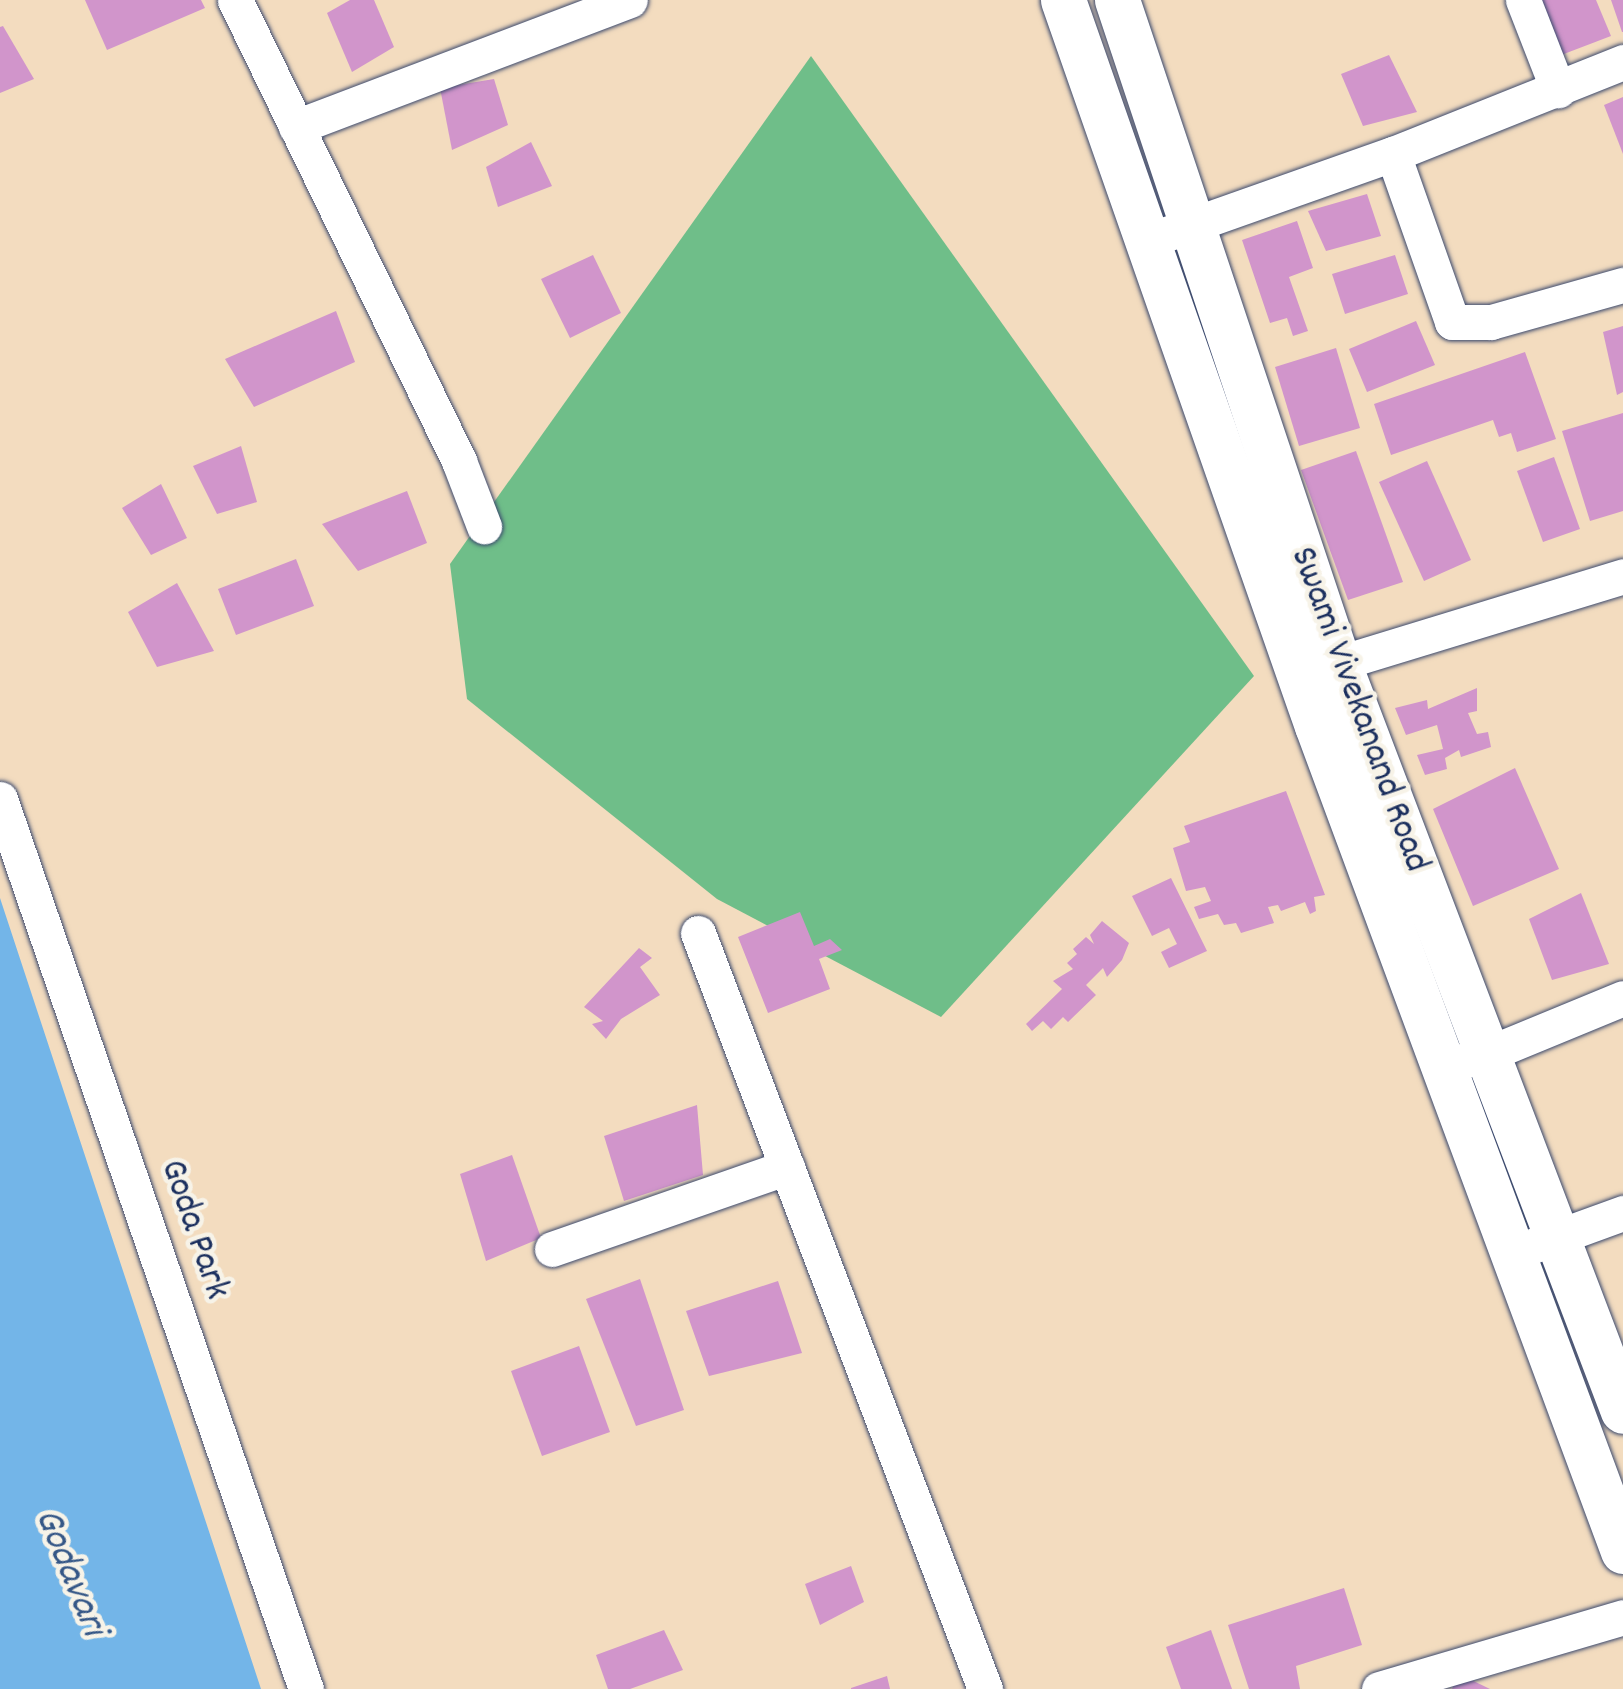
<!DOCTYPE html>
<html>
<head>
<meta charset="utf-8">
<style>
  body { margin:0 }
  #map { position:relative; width:1623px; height:1689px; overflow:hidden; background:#f3dcbf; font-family:Dekko,sans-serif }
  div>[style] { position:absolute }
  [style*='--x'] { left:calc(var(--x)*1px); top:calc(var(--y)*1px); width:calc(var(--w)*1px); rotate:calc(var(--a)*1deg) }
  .forest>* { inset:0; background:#6fbe89 }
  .water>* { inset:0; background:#73b5e8 }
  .building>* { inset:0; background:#d195cb }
  .roads { filter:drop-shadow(0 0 2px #3b496d) drop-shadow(0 0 2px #3b496d) }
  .minor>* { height:35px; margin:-17.5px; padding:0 17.5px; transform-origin:17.5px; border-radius:17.5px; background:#fff }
  .major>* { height:45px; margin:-22.5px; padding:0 22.5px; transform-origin:22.5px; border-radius:22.5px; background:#fff }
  span { translate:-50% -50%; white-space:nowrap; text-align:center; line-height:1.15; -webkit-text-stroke:9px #f7f3e8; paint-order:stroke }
  .street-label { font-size:38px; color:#1b2f5e }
  .water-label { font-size:40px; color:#355787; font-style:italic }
</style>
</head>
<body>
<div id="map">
  <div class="forest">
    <i style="clip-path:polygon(811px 56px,1254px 676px,941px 1017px,717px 899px,467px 699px,450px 564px)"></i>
  </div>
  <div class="water">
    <i style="clip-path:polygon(0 898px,62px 1086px,261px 1689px,0 1689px)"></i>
  </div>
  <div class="building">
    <i style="clip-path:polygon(85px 0,201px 0,205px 8px,107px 50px)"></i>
    <i style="clip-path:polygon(350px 0,374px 0,394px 47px,352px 72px,327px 13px)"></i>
    <i style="clip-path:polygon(1534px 0,1596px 0,1611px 36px,1556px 57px)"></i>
    <i style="clip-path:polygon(1611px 0,1623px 0,1623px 32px,1622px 32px)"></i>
    <i style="clip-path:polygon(3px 26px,34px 79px,0 93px,0 27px)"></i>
    <i style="clip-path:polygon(1389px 55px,1417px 112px,1363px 126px,1341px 74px)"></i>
    <i style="clip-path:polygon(494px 79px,508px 125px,452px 150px,440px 88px)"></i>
    <i style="clip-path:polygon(1623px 97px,1623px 154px,1604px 105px)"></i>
    <i style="clip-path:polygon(531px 142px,552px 186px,498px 207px,486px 167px)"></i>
    <i style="clip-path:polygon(1367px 194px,1381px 236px,1326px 251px,1308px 211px)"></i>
    <i style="clip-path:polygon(1297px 221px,1313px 268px,1289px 277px,1308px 331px,1293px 336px,1287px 318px,1270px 323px,1242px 240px)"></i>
    <i style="clip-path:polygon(593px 255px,621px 313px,570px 338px,541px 279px)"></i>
    <i style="clip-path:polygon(1395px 255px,1408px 294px,1345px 314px,1332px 274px)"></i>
    <i style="clip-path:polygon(336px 311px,355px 362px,254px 407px,225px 359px)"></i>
    <i style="clip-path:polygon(1416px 321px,1435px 365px,1367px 392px,1349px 349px)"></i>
    <i style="clip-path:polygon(1623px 326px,1623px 392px,1617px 395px,1603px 332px)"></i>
    <i style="clip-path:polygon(1336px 348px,1360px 428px,1299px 446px,1275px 367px)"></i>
    <i style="clip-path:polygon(1525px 352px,1556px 439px,1517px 452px,1511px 433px,1499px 437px,1493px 420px,1391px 455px,1374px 404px)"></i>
    <i style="clip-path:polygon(1623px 413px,1623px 511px,1590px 521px,1562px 431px)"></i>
    <i style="clip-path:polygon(241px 446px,257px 502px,217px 514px,193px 466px)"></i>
    <i style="clip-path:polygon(1356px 451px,1403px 582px,1348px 600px,1301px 470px)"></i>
    <i style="clip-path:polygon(1554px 457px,1580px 529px,1543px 542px,1517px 471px)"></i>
    <i style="clip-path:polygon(1427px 461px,1471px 560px,1424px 581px,1379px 482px)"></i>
    <i style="clip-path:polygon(161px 484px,187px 538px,151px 555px,122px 508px)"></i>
    <i style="clip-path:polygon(407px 491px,427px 543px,358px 571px,322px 524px)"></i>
    <i style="clip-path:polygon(296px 559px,314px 606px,236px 635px,218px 589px)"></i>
    <i style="clip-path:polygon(177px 583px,214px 651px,157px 667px,128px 612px)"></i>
    <i style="clip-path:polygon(1477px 688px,1477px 711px,1468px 713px,1477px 734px,1488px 732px,1491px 747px,1461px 757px,1459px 750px,1445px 758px,1447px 769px,1425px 775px,1417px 755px,1443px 749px,1437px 725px,1406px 735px,1395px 708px,1427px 700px,1428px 709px)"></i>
    <i style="clip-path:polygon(1515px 768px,1559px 869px,1473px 906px,1433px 809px)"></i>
    <i style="clip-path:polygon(1286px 791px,1325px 895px,1314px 897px,1316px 911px,1310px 914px,1305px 902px,1281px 911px,1278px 905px,1268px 907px,1274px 923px,1241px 933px,1236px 923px,1224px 925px,1218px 914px,1199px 919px,1194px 907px,1211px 901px,1205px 887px,1186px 891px,1173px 848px,1190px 842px,1184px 826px)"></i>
    <i style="clip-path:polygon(1171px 878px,1207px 951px,1169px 968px,1161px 952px,1177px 944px,1169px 928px,1152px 936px,1132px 896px)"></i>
    <i style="clip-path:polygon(1581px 893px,1609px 964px,1552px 980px,1529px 919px)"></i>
    <i style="clip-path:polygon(800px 912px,814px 946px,830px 939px,842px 950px,819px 959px,830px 989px,768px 1013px,738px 937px)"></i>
    <i style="clip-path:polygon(1102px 921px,1129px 943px,1122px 960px,1107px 977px,1103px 968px,1086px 985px,1096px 995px,1068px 1022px,1063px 1017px,1051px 1029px,1043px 1021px,1032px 1031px,1026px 1024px,1062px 989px,1053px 981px,1073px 969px,1067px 963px,1077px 954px,1073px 949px,1086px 937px,1094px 944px,1090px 935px)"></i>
    <i style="clip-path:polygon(639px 948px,652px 958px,640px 967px,660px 995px,621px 1019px,606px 1039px,592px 1024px,603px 1021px,584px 1007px)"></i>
    <i style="clip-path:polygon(697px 1105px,703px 1175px,624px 1201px,604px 1136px)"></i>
    <i style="clip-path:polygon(512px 1155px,541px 1238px,486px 1261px,460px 1174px)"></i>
    <i style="clip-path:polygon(640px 1279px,684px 1410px,636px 1426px,586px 1299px)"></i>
    <i style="clip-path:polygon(778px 1281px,802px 1353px,709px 1376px,686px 1311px)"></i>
    <i style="clip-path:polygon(579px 1346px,610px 1432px,542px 1456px,511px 1371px)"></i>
    <i style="clip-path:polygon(851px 1566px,864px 1602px,820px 1625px,805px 1584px)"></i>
    <i style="clip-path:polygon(1344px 1588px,1362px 1645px,1296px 1666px,1300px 1689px,1249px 1689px,1228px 1625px)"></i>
    <i style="clip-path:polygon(664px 1630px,683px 1670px,630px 1689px,608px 1689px,596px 1655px)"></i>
    <i style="clip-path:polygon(1211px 1630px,1232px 1689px,1181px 1689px,1166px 1647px)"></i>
    <i style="clip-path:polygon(1459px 1674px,1490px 1689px,1452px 1689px)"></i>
    <i style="clip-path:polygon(887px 1676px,890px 1689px,851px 1689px,851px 1688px)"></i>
  </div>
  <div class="roads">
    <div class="minor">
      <i style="--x:235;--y:0;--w:513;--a:64.08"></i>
      <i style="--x:459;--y:461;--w:70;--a:69"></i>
      <i style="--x:1523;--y:0;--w:97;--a:68.7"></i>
      <i style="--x:296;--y:127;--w:357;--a:-20.8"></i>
      <i style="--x:1393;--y:154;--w:178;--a:70.6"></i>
      <i style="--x:1452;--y:322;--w:39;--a:0"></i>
      <i style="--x:1491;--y:322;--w:137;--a:-15.7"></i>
      <i style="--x:1144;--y:242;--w:264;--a:-19.5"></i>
      <i style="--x:1393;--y:154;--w:248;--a:-21.8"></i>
      <i style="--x:1313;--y:671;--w:324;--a:-17"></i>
      <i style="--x:0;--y:799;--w:941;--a:71.03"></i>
      <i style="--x:698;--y:933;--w:809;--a:69.21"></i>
      <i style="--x:1443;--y:1066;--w:43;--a:-14.7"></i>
      <i style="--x:1485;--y:1055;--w:149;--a:-22.4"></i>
      <i style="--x:1535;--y:1245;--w:94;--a:-20"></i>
      <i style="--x:552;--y:1249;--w:249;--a:-19.2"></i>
      <i style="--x:1379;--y:1689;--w:254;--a:-16.4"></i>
    </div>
    <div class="major">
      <i style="--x:1063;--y:0;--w:769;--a:70.72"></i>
      <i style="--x:1317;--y:726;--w:880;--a:69.65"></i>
      <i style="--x:1117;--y:0;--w:698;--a:71.54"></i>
      <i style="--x:1338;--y:662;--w:801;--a:69.17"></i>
    </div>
  </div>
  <div class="street-label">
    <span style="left:1358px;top:710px;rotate:70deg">Swami Vivekanand Road</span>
    <span style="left:193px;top:1230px;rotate:71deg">Goda Park</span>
  </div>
  <div class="water-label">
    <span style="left:68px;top:1573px;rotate:68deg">Godavari</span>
  </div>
</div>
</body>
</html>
